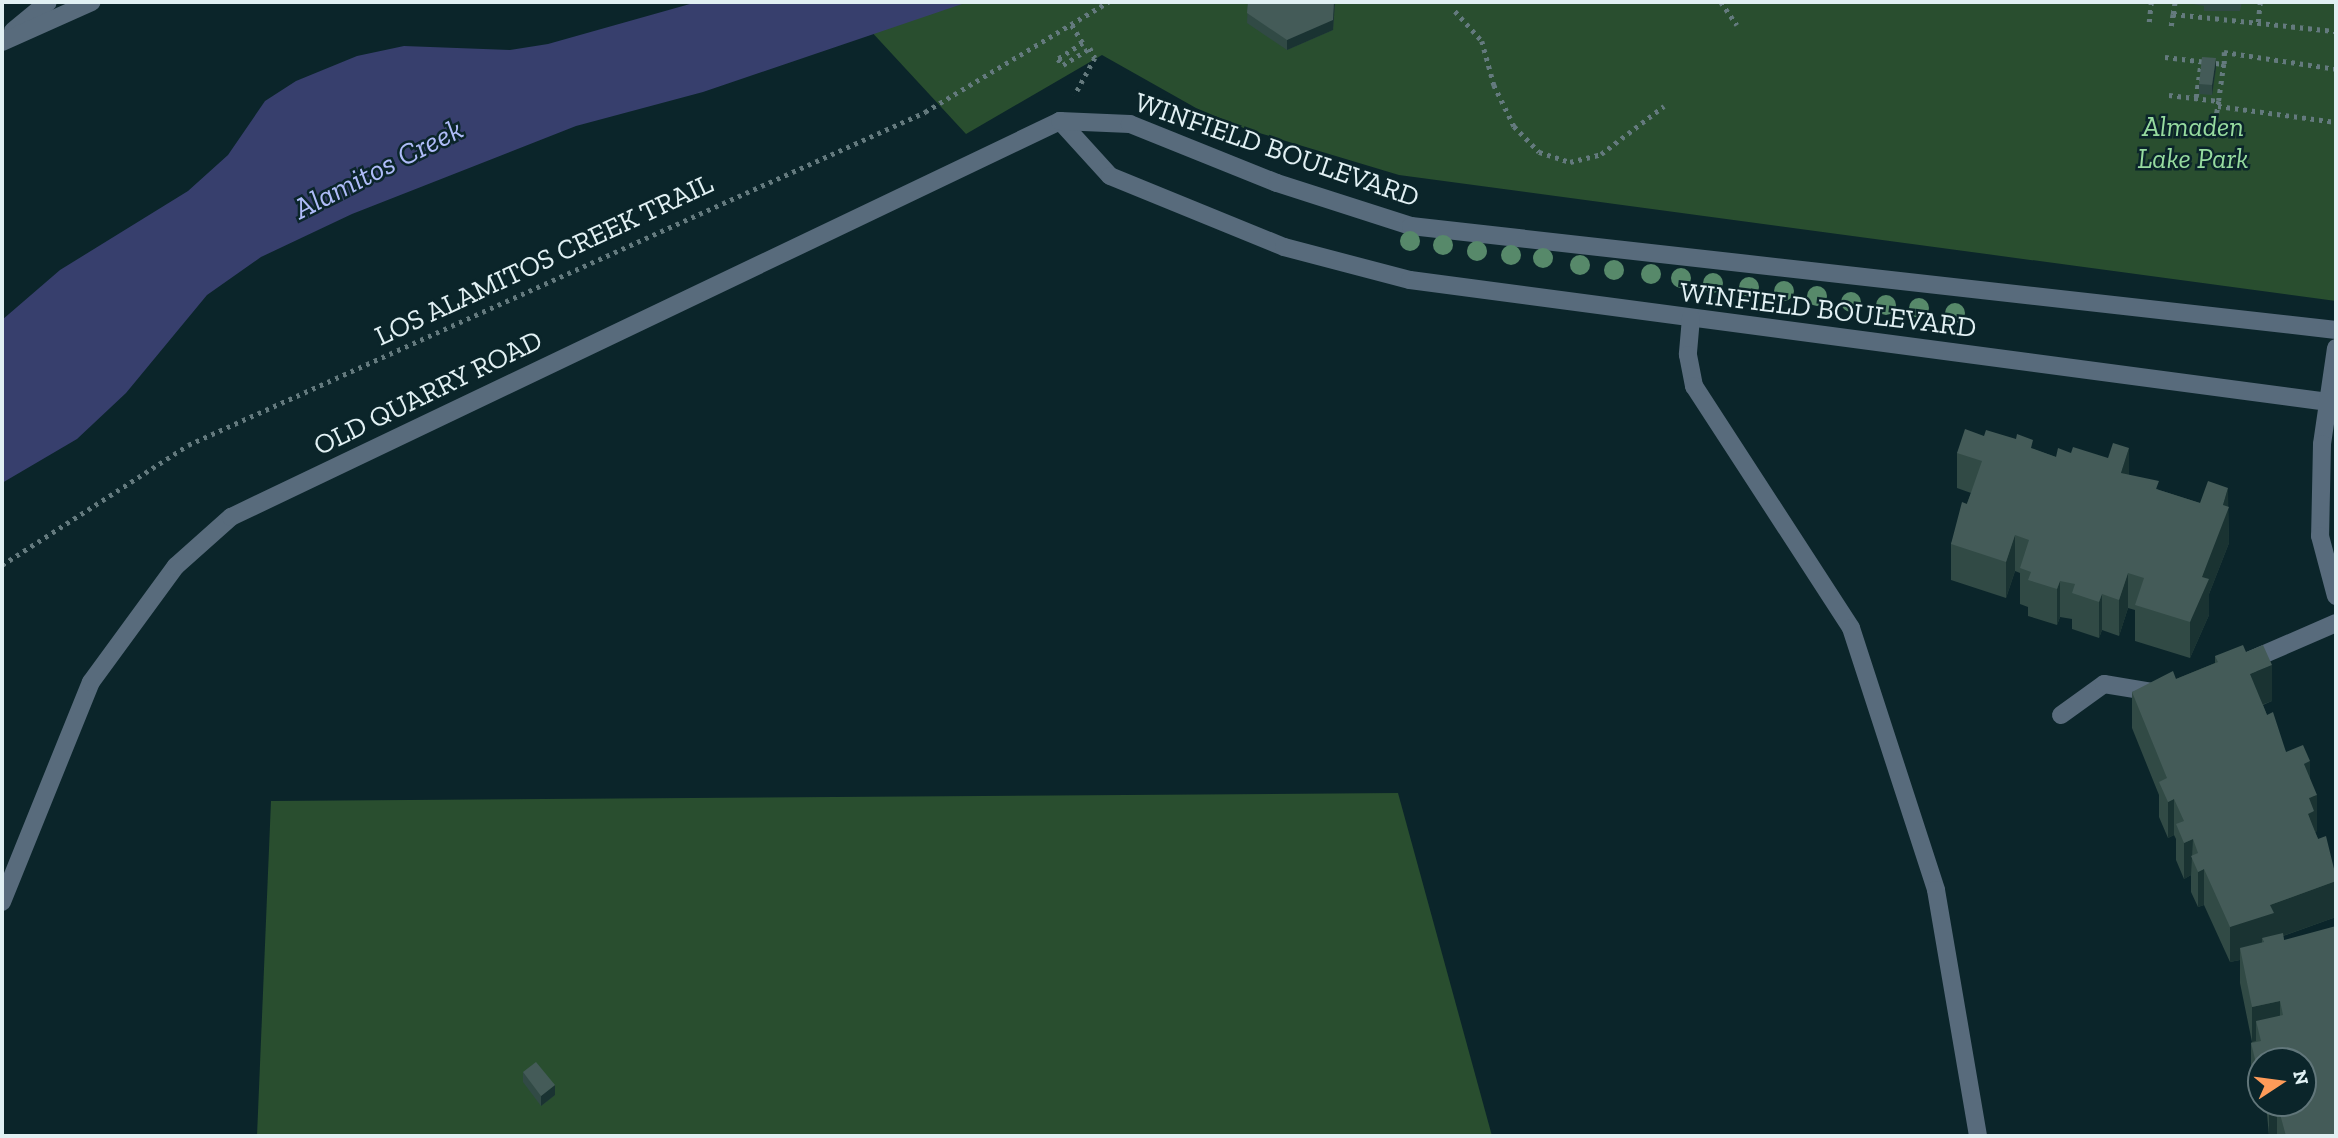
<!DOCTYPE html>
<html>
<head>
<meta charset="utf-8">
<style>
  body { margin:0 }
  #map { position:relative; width:2338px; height:1138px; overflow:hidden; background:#0b252a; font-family:"Zilla Slab",serif }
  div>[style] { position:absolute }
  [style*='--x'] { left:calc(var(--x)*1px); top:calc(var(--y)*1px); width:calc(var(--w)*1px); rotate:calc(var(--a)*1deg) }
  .green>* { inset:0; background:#294e2f }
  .water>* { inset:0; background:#373f6d }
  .path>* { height:4.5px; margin-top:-2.25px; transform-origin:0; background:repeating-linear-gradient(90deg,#647a7e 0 3.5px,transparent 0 8.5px) }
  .minor>* { height:18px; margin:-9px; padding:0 9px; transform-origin:9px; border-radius:9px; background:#586b7c }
  .trees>* { width:20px; height:20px; margin:-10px; border-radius:50%; background:#57896a }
  .wall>* { inset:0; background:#314a45 }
  .shaded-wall>* { inset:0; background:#1a3332 }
  .building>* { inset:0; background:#445b58 }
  span { translate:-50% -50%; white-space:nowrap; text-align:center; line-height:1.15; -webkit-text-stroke:5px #0b252a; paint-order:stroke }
  .park-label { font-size:28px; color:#96db9f; font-style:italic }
  .street-label { font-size:28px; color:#e1f0f3 }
  .water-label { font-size:30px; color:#afbcf8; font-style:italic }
  .frame { position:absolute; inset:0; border:4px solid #e1f0f3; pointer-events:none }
  .north { position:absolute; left:2247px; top:1047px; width:70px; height:70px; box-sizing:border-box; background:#0b252a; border:2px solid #61767a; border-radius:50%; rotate:77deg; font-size:19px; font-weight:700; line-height:28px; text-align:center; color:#e1f0f3 }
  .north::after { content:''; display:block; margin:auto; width:24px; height:32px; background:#fe9b59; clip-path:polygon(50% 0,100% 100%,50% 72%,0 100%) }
</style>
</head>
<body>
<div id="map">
  <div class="green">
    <i style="clip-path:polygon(844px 2px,2336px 2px,2336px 301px,1399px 175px,1246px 129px,1196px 108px,1102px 55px,966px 134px)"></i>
    <i style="clip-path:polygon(1398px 793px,1492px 1136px,257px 1136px,271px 801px)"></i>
  </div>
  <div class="water">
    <i style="clip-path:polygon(697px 2px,968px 2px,703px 92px,576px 126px,352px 214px,261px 257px,207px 295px,126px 393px,77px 439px,2px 483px,2px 320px,60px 270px,188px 191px,228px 155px,265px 101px,296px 81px,357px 56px,404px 46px,510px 50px,548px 44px)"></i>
  </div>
  <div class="path">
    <i style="--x:1721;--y:2;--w:28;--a:55"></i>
    <i style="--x:1455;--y:11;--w:40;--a:48"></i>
    <i style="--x:1482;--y:41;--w:46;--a:74.7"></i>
    <i style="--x:1494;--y:85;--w:46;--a:64"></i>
    <i style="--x:1514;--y:126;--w:36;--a:46"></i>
    <i style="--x:1539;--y:152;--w:33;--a:18"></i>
    <i style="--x:1570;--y:162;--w:32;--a:-14"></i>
    <i style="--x:1601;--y:154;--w:79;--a:-37.3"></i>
    <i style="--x:2173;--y:14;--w:12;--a:-81"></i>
    <i style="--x:2149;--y:22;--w:20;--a:-84"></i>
    <i style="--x:2258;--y:22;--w:20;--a:-84"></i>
    <i style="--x:1072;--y:25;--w:21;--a:59"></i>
    <i style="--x:1083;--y:43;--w:30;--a:147"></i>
    <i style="--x:1058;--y:59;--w:8;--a:50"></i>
    <i style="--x:1063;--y:65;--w:32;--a:-32"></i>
    <i style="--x:1090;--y:48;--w:11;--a:63"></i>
    <i style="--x:1095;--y:58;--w:42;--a:118.4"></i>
    <i style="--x:2171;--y:26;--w:12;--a:-81"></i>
    <i style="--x:2173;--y:14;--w:164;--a:6"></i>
    <i style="--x:2165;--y:57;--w:59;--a:6.8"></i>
    <i style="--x:2224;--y:64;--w:37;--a:98"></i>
    <i style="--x:2224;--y:64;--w:12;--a:-90"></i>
    <i style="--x:2224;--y:52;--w:113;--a:8.6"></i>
    <i style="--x:2169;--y:95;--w:50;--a:6.8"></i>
    <i style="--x:2219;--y:101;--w:39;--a:100"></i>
    <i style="--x:2196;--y:97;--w:35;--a:-82"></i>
    <i style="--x:2218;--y:106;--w:119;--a:7.7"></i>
    <i style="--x:2;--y:565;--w:221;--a:-32.8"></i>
    <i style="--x:188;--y:445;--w:809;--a:-24.31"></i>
    <i style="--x:925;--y:112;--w:214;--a:-31"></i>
  </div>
  <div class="minor">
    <i style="--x:13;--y:31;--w:45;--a:-39.6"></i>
    <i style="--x:2;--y:42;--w:98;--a:-24"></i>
    <i style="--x:1060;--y:121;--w:74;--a:47.7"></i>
    <i style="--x:1110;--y:176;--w:188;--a:22.2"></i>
    <i style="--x:1284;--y:247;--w:130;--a:14.7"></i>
    <i style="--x:1410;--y:280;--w:934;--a:7.57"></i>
    <i style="--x:1691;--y:318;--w:37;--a:95"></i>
    <i style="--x:1688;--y:355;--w:32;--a:79"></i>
    <i style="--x:1694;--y:386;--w:288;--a:57"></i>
    <i style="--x:1851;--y:628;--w:275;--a:72"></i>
    <i style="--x:1936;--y:890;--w:250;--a:80.3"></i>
    <i style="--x:2336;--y:348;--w:97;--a:98.3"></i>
    <i style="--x:2322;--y:444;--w:92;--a:91.2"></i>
    <i style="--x:2320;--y:536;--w:62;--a:75.1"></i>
    <i style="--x:2246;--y:662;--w:98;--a:-23.4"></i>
    <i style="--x:2061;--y:715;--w:53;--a:-35.8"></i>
    <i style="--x:2104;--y:684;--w:56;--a:9.3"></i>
    <i style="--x:2;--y:902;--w:237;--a:-68"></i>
    <i style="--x:91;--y:682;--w:144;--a:-53.8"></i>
    <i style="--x:176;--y:566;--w:74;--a:-41.7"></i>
    <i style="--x:231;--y:517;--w:919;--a:-25.53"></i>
    <i style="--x:1060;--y:121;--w:70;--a:2.5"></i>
    <i style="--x:1130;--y:124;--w:158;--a:21.9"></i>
    <i style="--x:1277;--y:183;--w:141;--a:17.8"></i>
    <i style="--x:1411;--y:226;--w:931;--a:6.41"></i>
  </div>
  <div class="trees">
    <i style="left:1410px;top:241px"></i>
    <i style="left:1443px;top:245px"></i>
    <i style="left:1477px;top:251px"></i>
    <i style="left:1511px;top:255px"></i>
    <i style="left:1543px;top:258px"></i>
    <i style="left:1580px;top:265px"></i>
    <i style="left:1614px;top:270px"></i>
    <i style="left:1651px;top:274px"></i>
    <i style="left:1681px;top:278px"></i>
    <i style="left:1713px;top:283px"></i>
    <i style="left:1749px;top:287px"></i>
    <i style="left:1784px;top:291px"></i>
    <i style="left:1817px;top:296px"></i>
    <i style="left:1851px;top:302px"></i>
    <i style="left:1886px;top:305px"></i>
    <i style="left:1919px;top:308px"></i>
    <i style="left:1955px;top:313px"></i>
  </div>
  <div class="wall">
    <i style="clip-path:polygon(1248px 2px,1335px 2px,1333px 30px,1287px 50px,1247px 23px)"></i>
    <i style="clip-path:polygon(2187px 2px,2242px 2px,2240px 11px,2204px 11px,2204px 6px,2187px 3px)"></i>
    <i style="clip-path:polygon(2216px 68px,2212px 95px,2199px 94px,2199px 84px)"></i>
    <i style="clip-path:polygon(1984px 436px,2033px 449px,2056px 457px,2129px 475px,2159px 490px,2200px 503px,2228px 507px,2229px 543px,2209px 594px,2209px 615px,2190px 658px,2135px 641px,2135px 610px,2128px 608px,2119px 636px,2102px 630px,2099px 638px,2072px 629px,2072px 619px,2060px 617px,2057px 625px,2028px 616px,2028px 607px,2020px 604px,2020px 573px,2015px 571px,2006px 598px,1951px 580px,1951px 544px,1971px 493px,1957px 488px,1957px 453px)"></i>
    <i style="clip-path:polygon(2246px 652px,2272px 701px,2263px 705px,2267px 715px,2286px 752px,2310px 779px,2317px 831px,2315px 832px,2336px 877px,2336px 917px,2283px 936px,2336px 1136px,2269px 1136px,2266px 1103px,2303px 1103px,2261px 1061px,2256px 1099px,2251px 1079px,2251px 1043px,2252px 1042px,2240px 983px,2240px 960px,2230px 962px,2204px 905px,2198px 907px,2191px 892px,2191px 875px,2184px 879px,2176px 860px,2176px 839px,2174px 835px,2168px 838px,2159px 817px,2159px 795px,2132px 728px,2132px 692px,2176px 679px,2215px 663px,2215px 656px)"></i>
    <i style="clip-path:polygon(523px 1072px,555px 1095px,541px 1106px,523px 1082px)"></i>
  </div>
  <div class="shaded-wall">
    <i style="clip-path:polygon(1335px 2px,1333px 30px,1287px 50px,1287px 40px)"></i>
    <i style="clip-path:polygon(2216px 58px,2216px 68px,2212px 95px,2212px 85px)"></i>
    <i style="clip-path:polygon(2129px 448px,2129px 484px,2121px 473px)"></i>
    <i style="clip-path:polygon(2228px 488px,2229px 543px,2209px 594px,2209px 615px,2190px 658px,2190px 622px,2202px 577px)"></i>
    <i style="clip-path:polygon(2015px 535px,2015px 571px,2006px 598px,2006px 562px)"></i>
    <i style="clip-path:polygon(2128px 573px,2128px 608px,2119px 636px,2119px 600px)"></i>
    <i style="clip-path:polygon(2060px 581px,2060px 617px,2057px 625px,2057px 589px)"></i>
    <i style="clip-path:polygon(2102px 594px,2102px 630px,2099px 638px,2099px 602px)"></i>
    <i style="clip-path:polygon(2272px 665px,2272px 701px,2250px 709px,2250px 674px)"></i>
    <i style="clip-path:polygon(2310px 761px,2310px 797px,2304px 764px)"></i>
    <i style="clip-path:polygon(2317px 795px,2317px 831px,2314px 832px,2308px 814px,2309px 798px)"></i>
    <i style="clip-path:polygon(2174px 799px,2174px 835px,2168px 838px,2168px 802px)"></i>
    <i style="clip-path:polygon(2193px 839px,2191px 875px,2184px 879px,2184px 843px)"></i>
    <i style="clip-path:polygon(2204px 869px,2204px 905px,2198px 907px,2198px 872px)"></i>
    <i style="clip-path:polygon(2336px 881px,2336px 917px,2274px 939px,2264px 942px,2262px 938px,2262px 953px,2240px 948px,2240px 960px,2230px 962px,2230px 927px,2270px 905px)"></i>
    <i style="clip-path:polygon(2280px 1001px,2280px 1037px,2256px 1021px,2256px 1041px,2252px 1042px,2252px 1007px)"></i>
    <i style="clip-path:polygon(2261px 1062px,2261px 1097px,2256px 1099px,2256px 1063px)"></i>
    <i style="clip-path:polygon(555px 1085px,555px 1095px,541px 1106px,541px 1096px)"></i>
    <i style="clip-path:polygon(2277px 1103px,2277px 1136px,2269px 1136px,2269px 1105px)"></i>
  </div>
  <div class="building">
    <i style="clip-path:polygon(1248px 2px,1334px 2px,1333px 20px,1287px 40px,1247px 13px)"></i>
    <i style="clip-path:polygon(2202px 57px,2216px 58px,2212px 85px,2199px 84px)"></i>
    <i style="clip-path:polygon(1965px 429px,1984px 436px,1986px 430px,2016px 439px,2017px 434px,2033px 440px,2031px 448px,2056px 457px,2058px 448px,2071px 453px,2073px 447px,2108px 458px,2113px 443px,2129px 448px,2121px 473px,2159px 481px,2156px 489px,2200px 503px,2208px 481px,2228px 488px,2223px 505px,2229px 507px,2202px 577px,2209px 579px,2190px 622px,2135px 605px,2144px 578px,2128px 573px,2119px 600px,2102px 594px,2099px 602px,2072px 593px,2075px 584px,2060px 581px,2057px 589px,2028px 580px,2031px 572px,2020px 568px,2029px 540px,2015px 535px,2006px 562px,1951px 544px,1962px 502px,1967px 504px,1982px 461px,1957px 453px)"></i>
    <i style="clip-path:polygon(2243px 645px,2246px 652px,2263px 645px,2272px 665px,2250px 674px,2267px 715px,2273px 712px,2286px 752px,2303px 745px,2310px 761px,2304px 764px,2317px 795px,2309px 798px,2314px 811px,2308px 814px,2318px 839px,2326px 836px,2336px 877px,2336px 881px,2270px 905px,2274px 913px,2230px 927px,2204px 869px,2198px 872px,2191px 856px,2198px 853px,2193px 839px,2184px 843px,2176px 824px,2184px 821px,2174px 799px,2168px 802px,2159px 782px,2167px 778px,2132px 692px,2173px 671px,2176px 679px,2218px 662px,2215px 656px)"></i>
    <i style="clip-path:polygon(2336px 926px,2336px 1136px,2286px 1136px,2277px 1103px,2303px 1103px,2303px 1061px,2266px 1061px,2256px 1063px,2251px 1043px,2261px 1041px,2256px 1021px,2283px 1015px,2280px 1001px,2252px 1007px,2240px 948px,2264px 942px,2262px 938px,2283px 933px,2284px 940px)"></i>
    <i style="clip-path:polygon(536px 1062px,555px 1085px,541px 1096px,523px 1072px)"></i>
  </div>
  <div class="park-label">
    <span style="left:2193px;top:143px">Almaden<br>Lake Park</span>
  </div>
  <div class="street-label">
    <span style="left:1277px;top:150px;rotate:19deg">WINFIELD BOULEVARD</span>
    <span style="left:544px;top:260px;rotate:-25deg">LOS ALAMITOS CREEK TRAIL</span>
    <span style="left:1828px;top:310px;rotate:7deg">WINFIELD BOULEVARD</span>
    <span style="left:428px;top:393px;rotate:-26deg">OLD QUARRY ROAD</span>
  </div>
  <div class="water-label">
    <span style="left:378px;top:169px;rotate:-27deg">Alamitos Creek</span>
  </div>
  <div class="frame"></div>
  <div class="north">N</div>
</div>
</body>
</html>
